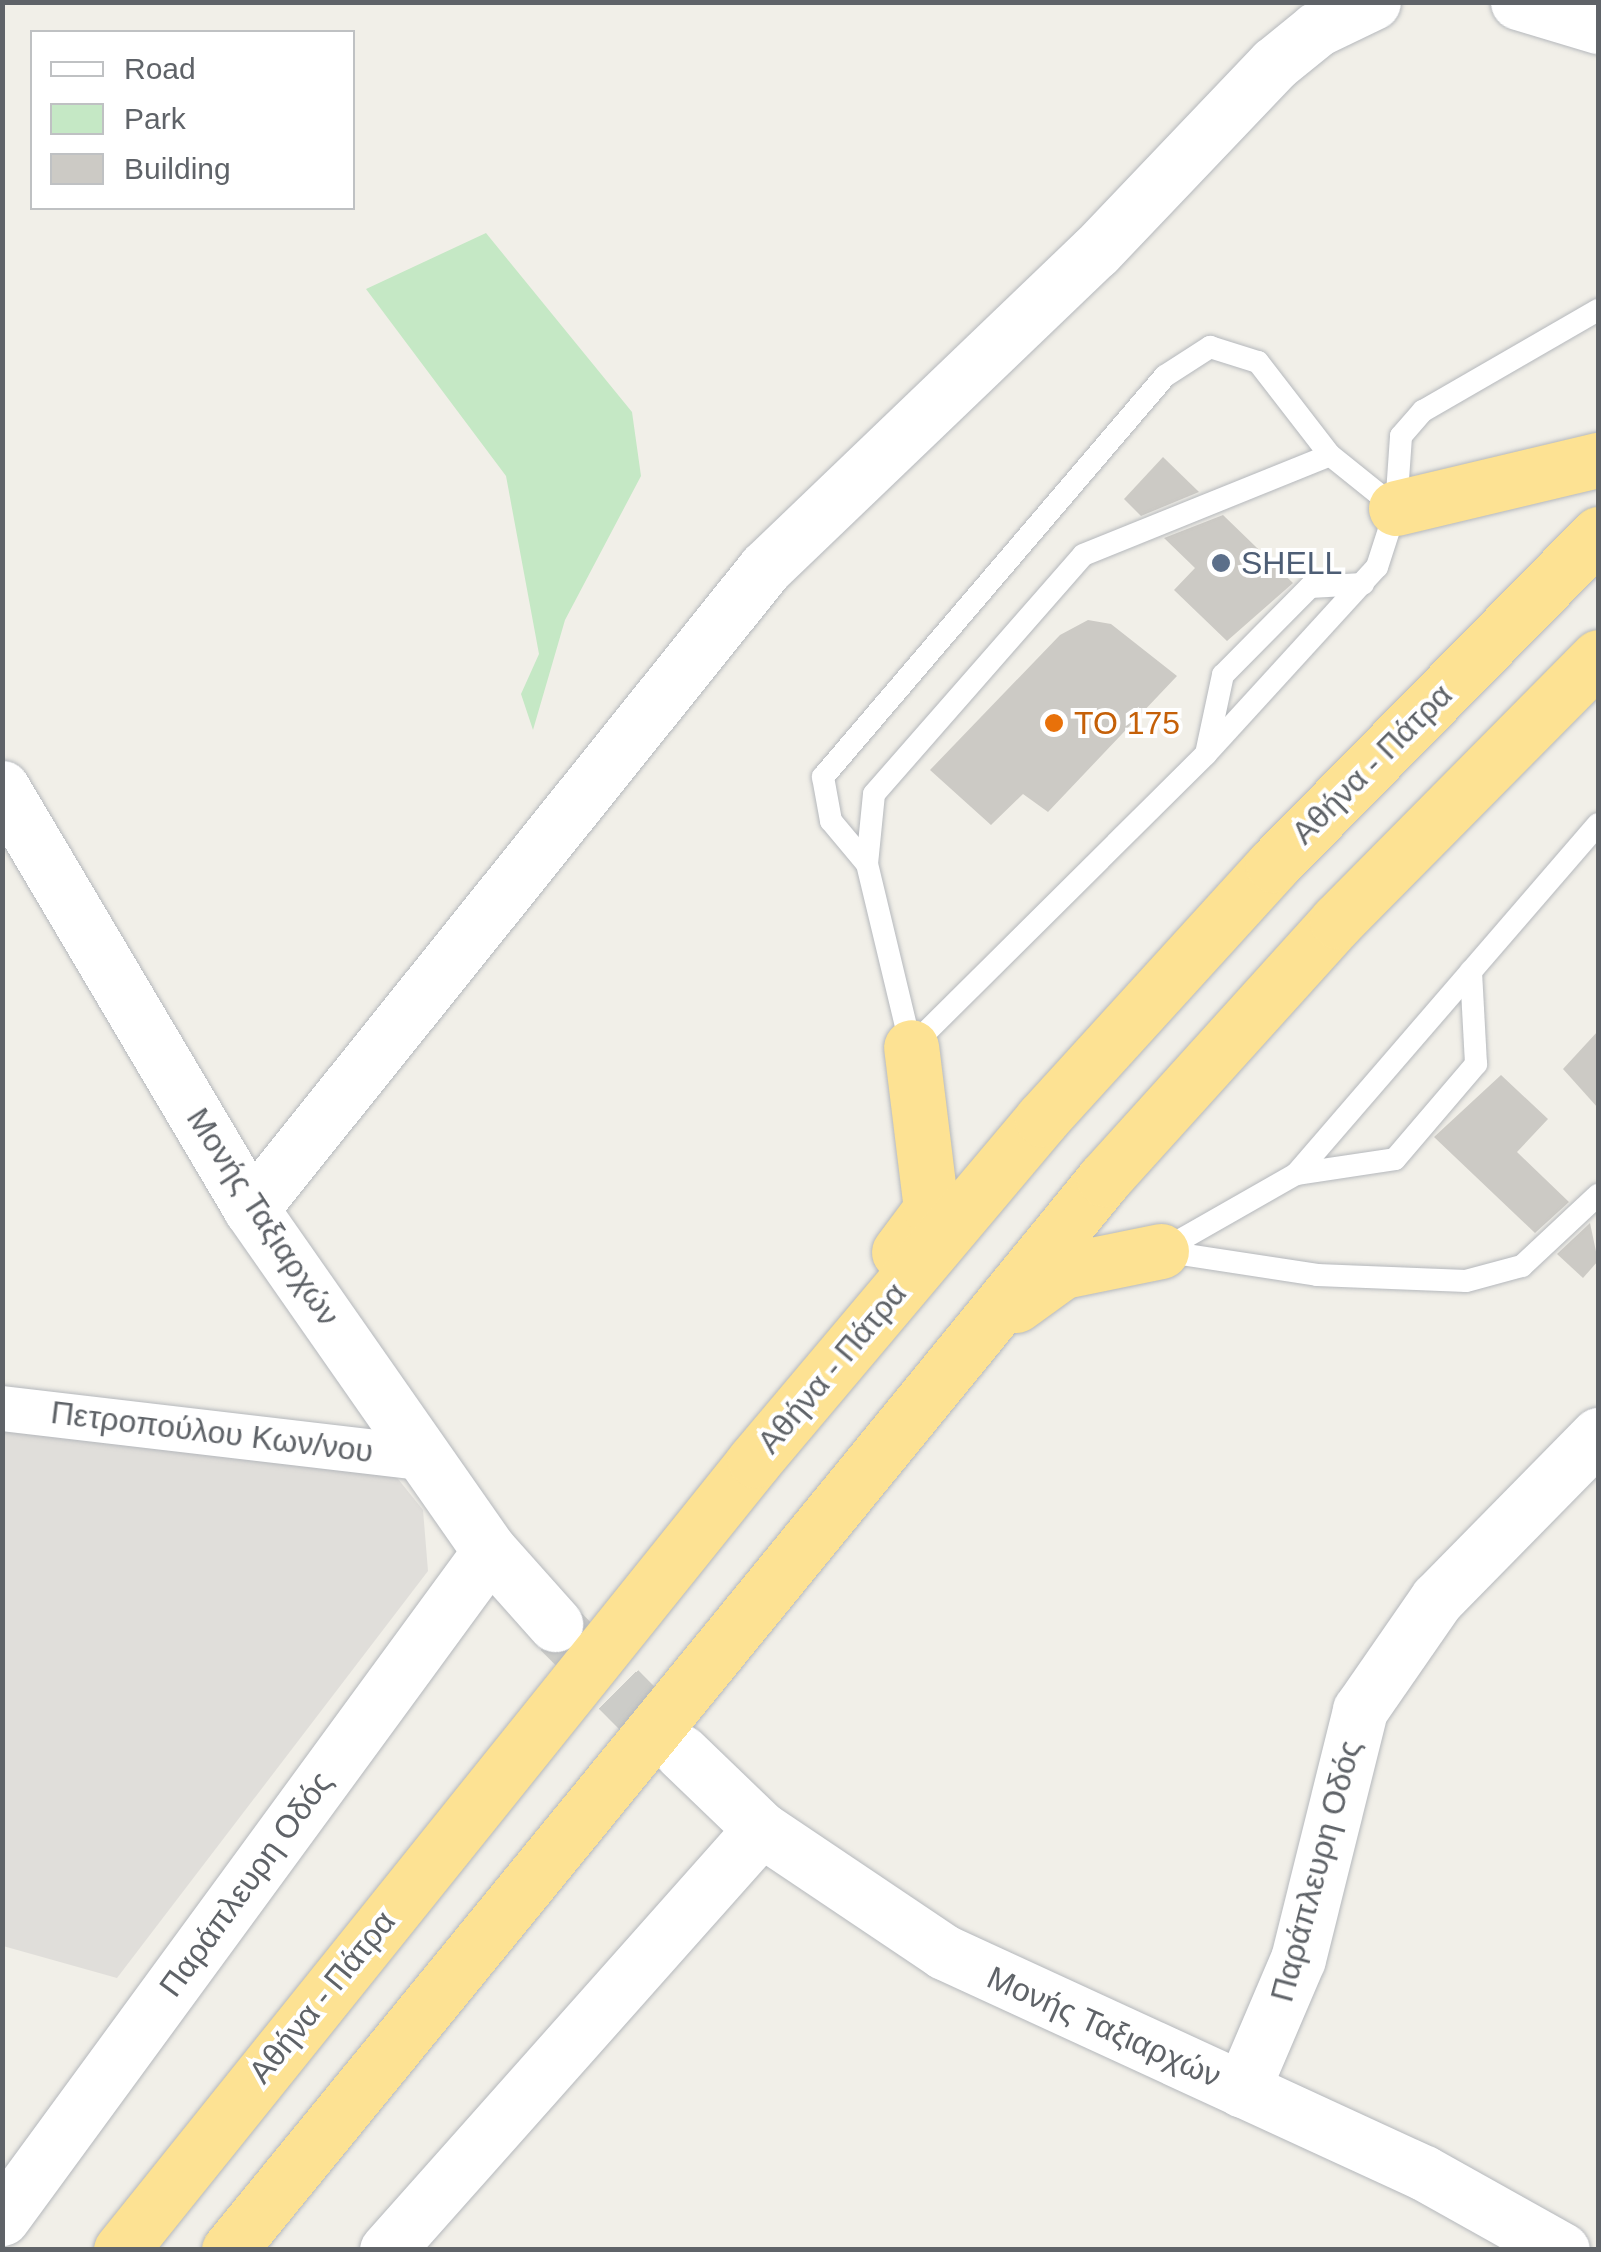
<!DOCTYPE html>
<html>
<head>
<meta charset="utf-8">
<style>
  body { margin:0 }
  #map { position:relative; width:1601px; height:2252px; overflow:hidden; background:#f1efe8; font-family:Arial,sans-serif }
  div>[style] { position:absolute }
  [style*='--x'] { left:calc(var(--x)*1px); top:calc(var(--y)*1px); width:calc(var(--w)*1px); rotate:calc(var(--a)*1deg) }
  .industrial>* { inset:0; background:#e0deda }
  .green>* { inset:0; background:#c5e8c5 }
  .building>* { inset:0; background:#cccac5 }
  .secondary-tunnel>* { height:55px; margin-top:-27.5px; transform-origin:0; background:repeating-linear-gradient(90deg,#ccccc8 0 55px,transparent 0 83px) }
  .roads { filter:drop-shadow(0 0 2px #b5b8bc) drop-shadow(0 0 2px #b5b8bc) }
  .lane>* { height:22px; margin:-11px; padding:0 11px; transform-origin:11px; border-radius:11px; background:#fff }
  .street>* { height:45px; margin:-22.5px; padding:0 22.5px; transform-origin:22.5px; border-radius:22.5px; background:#fff }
  .secondary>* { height:55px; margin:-27.5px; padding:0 27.5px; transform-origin:27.5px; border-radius:27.5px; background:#fff }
  .highway>* { height:55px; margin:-27.5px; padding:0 27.5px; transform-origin:27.5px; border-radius:27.5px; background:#fde293 }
  .dots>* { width:28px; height:28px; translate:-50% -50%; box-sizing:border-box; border:5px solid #fff; border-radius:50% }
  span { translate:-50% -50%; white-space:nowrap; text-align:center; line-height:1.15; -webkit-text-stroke:8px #fff; paint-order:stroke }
  .service-label { font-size:32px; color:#4e5e75 }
  .left { translate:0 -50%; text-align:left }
  .food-label { font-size:32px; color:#c56008 }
  .street-label { font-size:32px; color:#5f6368 }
  .frame { position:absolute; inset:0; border:5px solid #5f6368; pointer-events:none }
  .legend { position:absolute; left:30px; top:30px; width:325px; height:180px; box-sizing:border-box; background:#fff; border:2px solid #bfc1c3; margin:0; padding:12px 18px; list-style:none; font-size:30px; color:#5f6368 }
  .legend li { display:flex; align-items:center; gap:20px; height:50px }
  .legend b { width:50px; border:2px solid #bfc1c3 }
</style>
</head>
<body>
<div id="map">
  <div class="industrial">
    <i style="clip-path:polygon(2px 1421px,386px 1464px,423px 1510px,428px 1571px,117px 1978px,3px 1946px)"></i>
  </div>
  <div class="green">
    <i style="clip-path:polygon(486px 233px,632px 412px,641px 476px,565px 620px,533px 730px,521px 694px,539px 654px,506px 476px,366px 289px)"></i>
  </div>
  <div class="building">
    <i style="clip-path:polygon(1163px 457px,1199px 492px,1141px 516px,1124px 499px)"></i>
    <i style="clip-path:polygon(1223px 515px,1293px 583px,1227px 641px,1174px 590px,1195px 568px,1164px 538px)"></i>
    <i style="clip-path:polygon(1088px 620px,1111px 624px,1177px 676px,1048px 812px,1023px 794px,991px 825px,930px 770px,1060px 635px)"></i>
    <i style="clip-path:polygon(1598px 1031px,1598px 1108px,1563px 1069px)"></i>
    <i style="clip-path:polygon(1501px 1075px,1548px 1119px,1517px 1152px,1569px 1202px,1535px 1233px,1434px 1137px)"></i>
    <i style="clip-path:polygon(1590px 1223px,1598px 1261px,1583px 1278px,1557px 1254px)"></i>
  </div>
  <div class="secondary-tunnel">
    <i style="--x:560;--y:1630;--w:172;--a:45.2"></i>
  </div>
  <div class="roads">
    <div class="lane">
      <i style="--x:1206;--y:754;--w:81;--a:-77.9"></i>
      <i style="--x:1223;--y:675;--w:124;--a:-45.3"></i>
      <i style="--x:1310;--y:587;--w:53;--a:-3.2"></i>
      <i style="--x:867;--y:864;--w:56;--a:-129.9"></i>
      <i style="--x:831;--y:821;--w:45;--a:-100.3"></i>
      <i style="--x:823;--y:777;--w:527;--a:-49.54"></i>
      <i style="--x:1165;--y:376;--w:54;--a:-32.8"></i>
      <i style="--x:1210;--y:347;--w:50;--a:17.4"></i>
      <i style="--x:1258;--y:362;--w:118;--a:52.3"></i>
      <i style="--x:911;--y:1047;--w:416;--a:-44.8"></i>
      <i style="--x:1206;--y:754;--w:253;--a:-47.6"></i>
      <i style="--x:1377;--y:567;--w:62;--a:-72.1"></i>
      <i style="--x:1396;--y:508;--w:72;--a:-86"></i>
      <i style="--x:1401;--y:436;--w:33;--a:-49"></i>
      <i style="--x:1423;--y:411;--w:202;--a:-30"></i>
      <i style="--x:911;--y:1047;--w:188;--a:-103.5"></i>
      <i style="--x:867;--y:864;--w:70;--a:-84.3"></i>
      <i style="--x:874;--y:794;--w:317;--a:-48.8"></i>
      <i style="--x:1083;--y:555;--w:266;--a:-22"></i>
      <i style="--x:1330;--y:455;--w:85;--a:38.8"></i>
      <i style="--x:1296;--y:1174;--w:100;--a:-8.6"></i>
      <i style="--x:1395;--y:1159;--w:125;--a:-49.5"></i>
      <i style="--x:1476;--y:1064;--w:93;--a:-93.1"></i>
      <i style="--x:1161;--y:1251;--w:155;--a:-29.7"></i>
      <i style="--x:1296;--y:1174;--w:462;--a:-49.2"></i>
      <i style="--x:1161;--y:1251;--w:158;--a:8.7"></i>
      <i style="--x:1317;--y:1275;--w:149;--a:2.3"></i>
      <i style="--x:1466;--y:1281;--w:58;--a:-15"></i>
      <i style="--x:1522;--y:1266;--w:104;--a:-43.1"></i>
    </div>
    <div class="street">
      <i style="--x:2;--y:1408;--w:423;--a:6.7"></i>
    </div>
    <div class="secondary">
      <i style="--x:1518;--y:2;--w:84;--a:16.7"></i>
      <i style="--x:2;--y:788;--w:489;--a:59.4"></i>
      <i style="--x:251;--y:1209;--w:417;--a:55.1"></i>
      <i style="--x:490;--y:1551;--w:98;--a:48.3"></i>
      <i style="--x:251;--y:1209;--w:822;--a:-51.27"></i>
      <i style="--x:765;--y:568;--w:457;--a:-43.8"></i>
      <i style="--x:1095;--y:252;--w:260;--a:-46.4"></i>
      <i style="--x:1274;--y:64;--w:55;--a:-39.1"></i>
      <i style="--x:1317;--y:29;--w:62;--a:-25.7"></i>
      <i style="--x:681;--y:1752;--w:111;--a:43.9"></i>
      <i style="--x:761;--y:1829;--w:220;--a:33.9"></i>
      <i style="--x:944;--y:1952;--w:528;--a:24.72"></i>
      <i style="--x:1424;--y:2173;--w:158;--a:29.2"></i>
      <i style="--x:1242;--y:2090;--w:142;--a:-66.9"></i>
      <i style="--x:1298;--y:1959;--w:257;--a:-76"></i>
      <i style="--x:1360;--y:1710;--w:135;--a:-55.3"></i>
      <i style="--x:1437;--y:1599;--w:230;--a:-45.5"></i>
      <i style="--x:2;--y:2218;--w:826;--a:-53.81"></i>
      <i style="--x:387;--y:2250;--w:563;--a:-48.38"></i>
    </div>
    <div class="highway">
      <i style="--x:1396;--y:508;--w:208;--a:-13.4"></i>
      <i style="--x:899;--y:1252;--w:54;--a:-53.3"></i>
      <i style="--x:931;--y:1209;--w:163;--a:-97"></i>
      <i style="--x:1016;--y:1305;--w:58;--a:-35.9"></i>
      <i style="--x:1063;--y:1271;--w:100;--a:-11.5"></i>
      <i style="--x:121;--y:2250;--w:1013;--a:-51.25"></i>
      <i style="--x:755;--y:1460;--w:446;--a:-49.9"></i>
      <i style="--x:1042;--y:1119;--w:343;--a:-47.7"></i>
      <i style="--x:1273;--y:865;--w:464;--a:-45.5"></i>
      <i style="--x:229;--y:2250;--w:1383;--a:-50.75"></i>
      <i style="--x:1104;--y:1179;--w:348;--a:-47.9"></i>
      <i style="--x:1337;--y:921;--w:371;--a:-45.3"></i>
    </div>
  </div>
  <div class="dots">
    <i style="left:1221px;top:563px;background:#5c6f8a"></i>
    <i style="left:1054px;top:723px;background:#e8710a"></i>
  </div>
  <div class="service-label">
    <span class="left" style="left:1241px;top:563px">SHELL</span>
  </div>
  <div class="food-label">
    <span class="left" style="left:1074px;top:723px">TO 175</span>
  </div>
  <div class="street-label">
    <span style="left:1372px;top:764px;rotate:-45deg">Αθήνα - Πάτρα</span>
    <span style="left:263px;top:1217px;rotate:57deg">Μονής Ταξιαρχών</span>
    <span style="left:832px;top:1368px;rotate:-50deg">Αθήνα - Πάτρα</span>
    <span style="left:212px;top:1432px;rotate:7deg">Πετροπούλου Κων/νου</span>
    <span style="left:1316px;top:1871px;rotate:-75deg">Παράπλευρη Οδός</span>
    <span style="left:246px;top:1884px;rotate:-54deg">Παράπλευρη Οδός</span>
    <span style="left:322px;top:1997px;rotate:-51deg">Αθήνα - Πάτρα</span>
    <span style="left:1104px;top:2027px;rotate:24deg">Μονής Ταξιαρχών</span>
  </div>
  <div class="frame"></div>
  <ul class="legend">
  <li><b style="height:12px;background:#fff"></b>Road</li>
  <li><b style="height:28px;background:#c5e8c5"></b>Park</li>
  <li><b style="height:28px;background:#cccac5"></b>Building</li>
  </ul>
</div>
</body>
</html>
